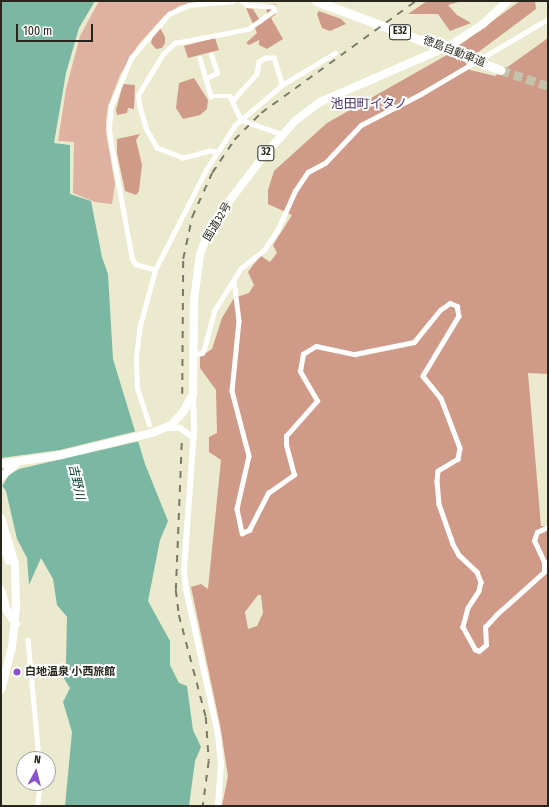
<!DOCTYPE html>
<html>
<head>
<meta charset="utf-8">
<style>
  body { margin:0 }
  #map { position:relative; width:549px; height:807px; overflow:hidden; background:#ebeacf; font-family:"Fira Sans Condensed","Noto Sans JP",sans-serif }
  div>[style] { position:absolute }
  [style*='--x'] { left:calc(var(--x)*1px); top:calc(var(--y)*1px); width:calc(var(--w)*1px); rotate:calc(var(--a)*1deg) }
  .green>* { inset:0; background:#dfb1a0 }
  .forest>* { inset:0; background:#cf9a87 }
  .water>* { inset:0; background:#7bb8a3 }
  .pier>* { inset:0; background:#ebeacf }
  .motorway-tunnel>* { height:9px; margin-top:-4.5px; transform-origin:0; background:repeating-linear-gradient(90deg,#c4c3ab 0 9px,transparent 0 13.5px) }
  .minor>* { height:4.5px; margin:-2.25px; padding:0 2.25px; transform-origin:2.25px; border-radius:2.25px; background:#fff }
  .tertiary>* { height:6px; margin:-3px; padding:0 3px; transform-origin:3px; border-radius:3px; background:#fff }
  .trunk>* { height:8px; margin:-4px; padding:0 4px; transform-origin:4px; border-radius:4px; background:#fff }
  .motorway>* { height:9px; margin:-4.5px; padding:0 4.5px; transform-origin:4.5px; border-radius:4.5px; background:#fff }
  .rail>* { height:1.5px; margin-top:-0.75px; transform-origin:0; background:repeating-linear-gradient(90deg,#7a7968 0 7px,transparent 0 14px) }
  .dots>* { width:11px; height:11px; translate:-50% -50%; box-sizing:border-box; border:2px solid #fff; border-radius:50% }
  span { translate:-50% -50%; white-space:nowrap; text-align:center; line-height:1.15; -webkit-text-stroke:4px #fff; paint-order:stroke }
  .shield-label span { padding:1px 3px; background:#fff; border:1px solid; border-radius:3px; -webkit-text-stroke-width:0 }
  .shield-label { font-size:10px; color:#27261c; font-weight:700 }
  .street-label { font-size:11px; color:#27261c }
  .poi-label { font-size:11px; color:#27261c; font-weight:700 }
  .left { translate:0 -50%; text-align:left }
  .water-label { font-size:12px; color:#033b2e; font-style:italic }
  .quarter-label { font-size:13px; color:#4a306b }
  .frame { position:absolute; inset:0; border:2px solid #27261c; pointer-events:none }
  .north { position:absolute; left:16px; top:751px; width:40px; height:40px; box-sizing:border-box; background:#fff; border:1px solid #a9a8a4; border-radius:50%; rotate:7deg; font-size:11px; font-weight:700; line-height:16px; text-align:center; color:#27261c }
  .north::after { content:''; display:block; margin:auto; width:14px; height:18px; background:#8a53cb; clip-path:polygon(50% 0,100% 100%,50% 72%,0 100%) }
  .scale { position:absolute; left:16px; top:24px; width:77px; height:18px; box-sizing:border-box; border:2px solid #27261c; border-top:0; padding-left:5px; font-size:12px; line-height:14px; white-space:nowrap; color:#27261c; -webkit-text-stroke:3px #fff; paint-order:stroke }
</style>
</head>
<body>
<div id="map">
  <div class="green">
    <i style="clip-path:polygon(99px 1px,199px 1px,179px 6px,164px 16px,138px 45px,120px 75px,108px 106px,106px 120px,106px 133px,115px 184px,112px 204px,95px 202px,73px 193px,74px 142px,58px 141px,66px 89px,80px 36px)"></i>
  </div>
  <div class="forest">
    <i style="clip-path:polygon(427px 1px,462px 1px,448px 5px,457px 15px,471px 23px,450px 31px,438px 14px,408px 14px)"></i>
    <i style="clip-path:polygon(evenodd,520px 1px,535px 1px,536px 9px,465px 62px,470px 70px,495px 76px,548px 38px,548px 374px,528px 373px,541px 526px,548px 526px,548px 806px,222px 806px,228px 776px,220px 725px,191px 587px,201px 584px,208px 589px,221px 460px,209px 452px,209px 437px,217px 433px,216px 390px,200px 368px,200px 357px,212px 349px,222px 318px,234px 298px,249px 293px,254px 285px,248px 272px,253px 265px,261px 256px,270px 262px,277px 253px,273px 245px,292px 215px,268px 204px,268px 190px,274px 171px,327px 123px,445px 56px,520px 1px,258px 595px,261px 595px,263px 613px,257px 626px,248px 629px,245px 612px,258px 595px)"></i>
    <i style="clip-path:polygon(266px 4px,276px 4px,276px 14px,271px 18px,283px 39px,267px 49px,259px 45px,259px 40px,249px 45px,246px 43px,257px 33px,246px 8px,253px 9px,262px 24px,267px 14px)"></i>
    <i style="clip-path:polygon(319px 11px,341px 19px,346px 24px,330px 31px,322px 28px,317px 14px)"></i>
    <i style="clip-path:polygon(160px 28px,165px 37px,165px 43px,162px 48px,156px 49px,151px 43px,153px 36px)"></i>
    <i style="clip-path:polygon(215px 38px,219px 50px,188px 58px,184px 46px)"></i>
    <i style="clip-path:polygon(194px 78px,208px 100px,207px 109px,200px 115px,183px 119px,176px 108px,179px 83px)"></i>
    <i style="clip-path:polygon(123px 84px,135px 85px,134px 109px,128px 108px,127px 113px,117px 115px,116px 110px)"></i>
    <i style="clip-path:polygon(140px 134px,136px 140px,142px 165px,139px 191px,136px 195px,125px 191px,117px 153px,117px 139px)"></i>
  </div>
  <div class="water">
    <i style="clip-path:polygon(1px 1px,95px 1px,79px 28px,66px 73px,54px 143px,70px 145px,70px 194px,91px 201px,102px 257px,108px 274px,113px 359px,145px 464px,168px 521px,160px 540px,148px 601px,170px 641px,170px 665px,179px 683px,187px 686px,193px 730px,201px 747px,195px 761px,189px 806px,65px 806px,72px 732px,63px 702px,70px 688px,63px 677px,66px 661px,67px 617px,57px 605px,53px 579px,41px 558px,29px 585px,27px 558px,17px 539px,6px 491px,1px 484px)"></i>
  </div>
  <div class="pier">
    <i style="clip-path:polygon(137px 431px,140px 441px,19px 469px,9px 475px,1px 488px,1px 471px,4px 469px,1px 469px,1px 458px,60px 450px)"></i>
  </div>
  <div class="motorway-tunnel">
    <i style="--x:501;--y:70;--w:50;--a:18.8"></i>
  </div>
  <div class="minor">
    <i style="--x:200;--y:58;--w:40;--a:74"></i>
    <i style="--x:211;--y:96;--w:19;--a:0"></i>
    <i style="--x:230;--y:96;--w:26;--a:65"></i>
    <i style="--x:241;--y:120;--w:54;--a:-40.5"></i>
    <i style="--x:282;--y:85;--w:28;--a:-107"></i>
    <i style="--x:274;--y:58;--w:8;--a:180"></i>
    <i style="--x:266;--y:58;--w:8;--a:150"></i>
    <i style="--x:259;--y:62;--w:12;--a:99"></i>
    <i style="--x:257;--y:74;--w:36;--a:132"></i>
    <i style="--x:207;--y:78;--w:11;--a:-27"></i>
    <i style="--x:217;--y:73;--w:19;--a:-108"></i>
    <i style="--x:282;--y:85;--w:62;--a:-31.1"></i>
    <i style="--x:217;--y:152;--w:7;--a:-172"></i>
    <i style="--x:210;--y:151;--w:28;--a:165"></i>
    <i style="--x:183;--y:158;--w:28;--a:-159"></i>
    <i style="--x:157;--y:148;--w:22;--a:-120"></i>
    <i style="--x:146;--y:129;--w:25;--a:-106"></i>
    <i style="--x:139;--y:105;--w:10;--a:-96"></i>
    <i style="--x:138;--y:95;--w:48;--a:-58.6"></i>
    <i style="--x:163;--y:54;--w:16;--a:-43"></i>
    <i style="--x:175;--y:43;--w:74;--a:-10.9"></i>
    <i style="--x:248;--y:29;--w:32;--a:-35"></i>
    <i style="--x:274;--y:11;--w:4;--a:-104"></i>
    <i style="--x:273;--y:7;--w:26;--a:-176"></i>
    <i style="--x:247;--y:5;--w:7;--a:-146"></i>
    <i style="--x:155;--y:270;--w:20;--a:-165"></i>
    <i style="--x:136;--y:265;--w:7;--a:-124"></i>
    <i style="--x:132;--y:259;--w:116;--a:-100.4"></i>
    <i style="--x:111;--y:145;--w:17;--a:-97"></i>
    <i style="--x:109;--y:128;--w:22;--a:-85"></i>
    <i style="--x:111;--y:106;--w:52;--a:-67.4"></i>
    <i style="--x:131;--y:58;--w:58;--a:-49.2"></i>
    <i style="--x:169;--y:14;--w:22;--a:-24"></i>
    <i style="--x:189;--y:5;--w:44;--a:-5.2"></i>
    <i style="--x:234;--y:280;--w:41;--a:83"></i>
    <i style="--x:239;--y:321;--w:70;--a:95.7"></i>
    <i style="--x:232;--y:391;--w:67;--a:75.3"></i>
    <i style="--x:249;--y:456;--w:54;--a:102.8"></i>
    <i style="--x:237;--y:509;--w:25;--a:78"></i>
    <i style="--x:242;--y:533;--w:8;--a:-23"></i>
    <i style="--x:249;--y:530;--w:42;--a:-62.8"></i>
    <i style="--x:268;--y:493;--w:32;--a:-35"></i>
    <i style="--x:294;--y:475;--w:31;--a:-105"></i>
    <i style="--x:286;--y:445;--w:9;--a:-90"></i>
    <i style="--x:286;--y:436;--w:47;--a:-48.5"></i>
    <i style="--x:317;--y:401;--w:34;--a:-120"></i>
    <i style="--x:300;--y:371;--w:17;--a:-80"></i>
    <i style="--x:303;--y:354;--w:15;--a:-32"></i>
    <i style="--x:316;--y:346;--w:40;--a:12"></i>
    <i style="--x:355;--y:354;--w:60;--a:-11.5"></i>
    <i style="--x:414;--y:342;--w:41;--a:-50.9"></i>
    <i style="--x:440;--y:310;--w:12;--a:-35"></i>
    <i style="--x:450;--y:303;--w:8;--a:23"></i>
    <i style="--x:457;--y:306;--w:10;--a:79"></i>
    <i style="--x:459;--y:316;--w:70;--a:121"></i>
    <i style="--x:423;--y:376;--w:28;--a:51"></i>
    <i style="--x:441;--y:398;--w:53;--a:69.2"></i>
    <i style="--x:460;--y:448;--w:11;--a:100"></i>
    <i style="--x:458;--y:459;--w:23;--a:149"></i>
    <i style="--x:438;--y:471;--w:10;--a:96"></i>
    <i style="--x:437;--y:481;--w:23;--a:85"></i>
    <i style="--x:439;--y:504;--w:42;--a:70.7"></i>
    <i style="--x:453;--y:544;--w:13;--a:61"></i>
    <i style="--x:459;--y:555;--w:25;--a:43"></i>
    <i style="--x:477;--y:572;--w:11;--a:68"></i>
    <i style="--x:481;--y:582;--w:9;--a:103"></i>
    <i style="--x:479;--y:591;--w:20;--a:123"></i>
    <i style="--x:468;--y:608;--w:20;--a:105"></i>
    <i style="--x:463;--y:627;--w:25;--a:61"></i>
    <i style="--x:475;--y:649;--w:4;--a:27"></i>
    <i style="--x:479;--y:651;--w:9;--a:-41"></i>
    <i style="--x:486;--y:645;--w:18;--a:-93"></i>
    <i style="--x:485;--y:627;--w:16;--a:-47"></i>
    <i style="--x:496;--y:615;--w:64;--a:-41.9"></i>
    <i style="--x:544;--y:572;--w:10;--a:-90"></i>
    <i style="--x:544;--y:562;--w:23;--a:-115"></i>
    <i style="--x:534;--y:541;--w:9;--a:-72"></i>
    <i style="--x:537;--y:532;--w:12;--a:-24"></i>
    <i style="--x:194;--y:354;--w:8;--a:-7"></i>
    <i style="--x:202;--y:353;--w:4;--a:-63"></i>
    <i style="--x:204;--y:349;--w:39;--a:-75"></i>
    <i style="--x:214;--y:311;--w:51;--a:-57.9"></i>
    <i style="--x:241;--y:268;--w:29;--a:-38"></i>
    <i style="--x:264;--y:250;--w:25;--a:-56"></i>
    <i style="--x:278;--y:229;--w:42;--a:-65.9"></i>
    <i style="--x:295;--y:191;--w:23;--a:-56"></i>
    <i style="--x:308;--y:172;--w:19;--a:-28"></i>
    <i style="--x:325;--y:163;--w:52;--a:-46.5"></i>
    <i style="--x:361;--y:125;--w:68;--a:-27.3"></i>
    <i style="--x:421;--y:94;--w:147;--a:-30.6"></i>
    <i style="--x:149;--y:425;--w:38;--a:-108"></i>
    <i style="--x:137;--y:389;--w:32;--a:-92"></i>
    <i style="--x:136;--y:357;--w:32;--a:-83"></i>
    <i style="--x:140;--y:325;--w:57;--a:-74.7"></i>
    <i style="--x:155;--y:270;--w:112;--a:-63"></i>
    <i style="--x:206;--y:170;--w:54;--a:-57.2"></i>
    <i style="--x:235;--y:125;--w:8;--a:-40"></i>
    <i style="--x:241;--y:120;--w:43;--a:18.9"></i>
    <i style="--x:28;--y:640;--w:120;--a:84.7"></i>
    <i style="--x:37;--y:806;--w:23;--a:-83"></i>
  </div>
  <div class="tertiary">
    <i style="--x:193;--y:394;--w:36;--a:88"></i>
    <i style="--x:194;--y:430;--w:140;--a:94.1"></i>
    <i style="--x:184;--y:570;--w:19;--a:84"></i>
    <i style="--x:186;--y:589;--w:149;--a:77.6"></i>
    <i style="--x:218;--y:735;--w:28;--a:84"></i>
    <i style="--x:221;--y:763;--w:43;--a:94"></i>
    <i style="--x:167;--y:428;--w:13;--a:0"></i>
    <i style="--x:180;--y:428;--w:16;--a:35"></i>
  </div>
  <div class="trunk">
    <i style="--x:1;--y:464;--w:61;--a:-8.5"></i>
    <i style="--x:61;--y:455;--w:94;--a:-13.6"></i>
    <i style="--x:152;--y:433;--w:21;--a:-23"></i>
    <i style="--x:171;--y:425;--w:18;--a:-47"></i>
    <i style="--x:183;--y:412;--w:21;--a:-61"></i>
    <i style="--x:193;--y:394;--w:93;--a:-89.4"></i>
    <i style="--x:194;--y:301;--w:47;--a:-82.7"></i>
    <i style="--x:200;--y:254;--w:25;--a:-69"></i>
    <i style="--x:209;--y:231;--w:22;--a:-58"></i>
    <i style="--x:221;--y:212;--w:74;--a:-52.7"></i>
    <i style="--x:266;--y:153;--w:45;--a:-47.7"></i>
    <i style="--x:296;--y:120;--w:30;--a:-37"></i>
    <i style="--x:320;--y:102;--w:141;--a:-23.5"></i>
    <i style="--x:449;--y:46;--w:40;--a:-32.9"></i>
    <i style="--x:483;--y:24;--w:34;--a:-43"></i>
    <i style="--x:1;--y:477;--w:21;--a:-41"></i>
    <i style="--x:1;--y:518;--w:48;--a:73.1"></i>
    <i style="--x:15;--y:564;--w:43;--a:88.7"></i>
    <i style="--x:16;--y:607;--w:40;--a:95.7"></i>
    <i style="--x:12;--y:647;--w:44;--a:104.3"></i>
    <i style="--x:1;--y:538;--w:24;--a:71"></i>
    <i style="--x:1;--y:590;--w:22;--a:74"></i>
    <i style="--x:7;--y:611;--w:16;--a:55"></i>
  </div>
  <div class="motorway">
    <i style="--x:316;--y:1;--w:197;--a:20.5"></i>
  </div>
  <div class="rail">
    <i style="--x:182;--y:394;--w:135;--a:-89.6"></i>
    <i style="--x:183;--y:259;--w:43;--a:-77.9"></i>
    <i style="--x:192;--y:217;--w:48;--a:-65.6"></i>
    <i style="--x:212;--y:173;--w:40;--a:-56"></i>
    <i style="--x:234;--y:140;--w:38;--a:-45"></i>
    <i style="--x:261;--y:113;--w:191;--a:-35.9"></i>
    <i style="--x:182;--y:443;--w:147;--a:92.3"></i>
    <i style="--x:176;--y:590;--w:25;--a:83"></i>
    <i style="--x:179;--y:615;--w:106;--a:75.2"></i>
    <i style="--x:206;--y:717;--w:44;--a:86.1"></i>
    <i style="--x:209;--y:761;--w:45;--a:97.6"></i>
  </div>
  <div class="dots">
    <i style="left:17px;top:672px;background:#8a53cb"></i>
  </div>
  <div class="shield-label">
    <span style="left:400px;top:32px">E32</span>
    <span style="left:266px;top:153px">32</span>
  </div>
  <div class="street-label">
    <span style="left:454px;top:52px;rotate:21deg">徳島自動車道</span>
    <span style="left:218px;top:222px;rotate:-59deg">国道32号</span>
  </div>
  <div class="poi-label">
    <span class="left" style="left:25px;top:672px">白地温泉 小西旅館</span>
  </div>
  <div class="water-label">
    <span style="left:76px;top:482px;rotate:77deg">吉野川</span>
  </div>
  <div class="quarter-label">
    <span style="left:369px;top:104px">池田町イタノ</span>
  </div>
  <div class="frame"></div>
  <div class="north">N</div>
  <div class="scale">100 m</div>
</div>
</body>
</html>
